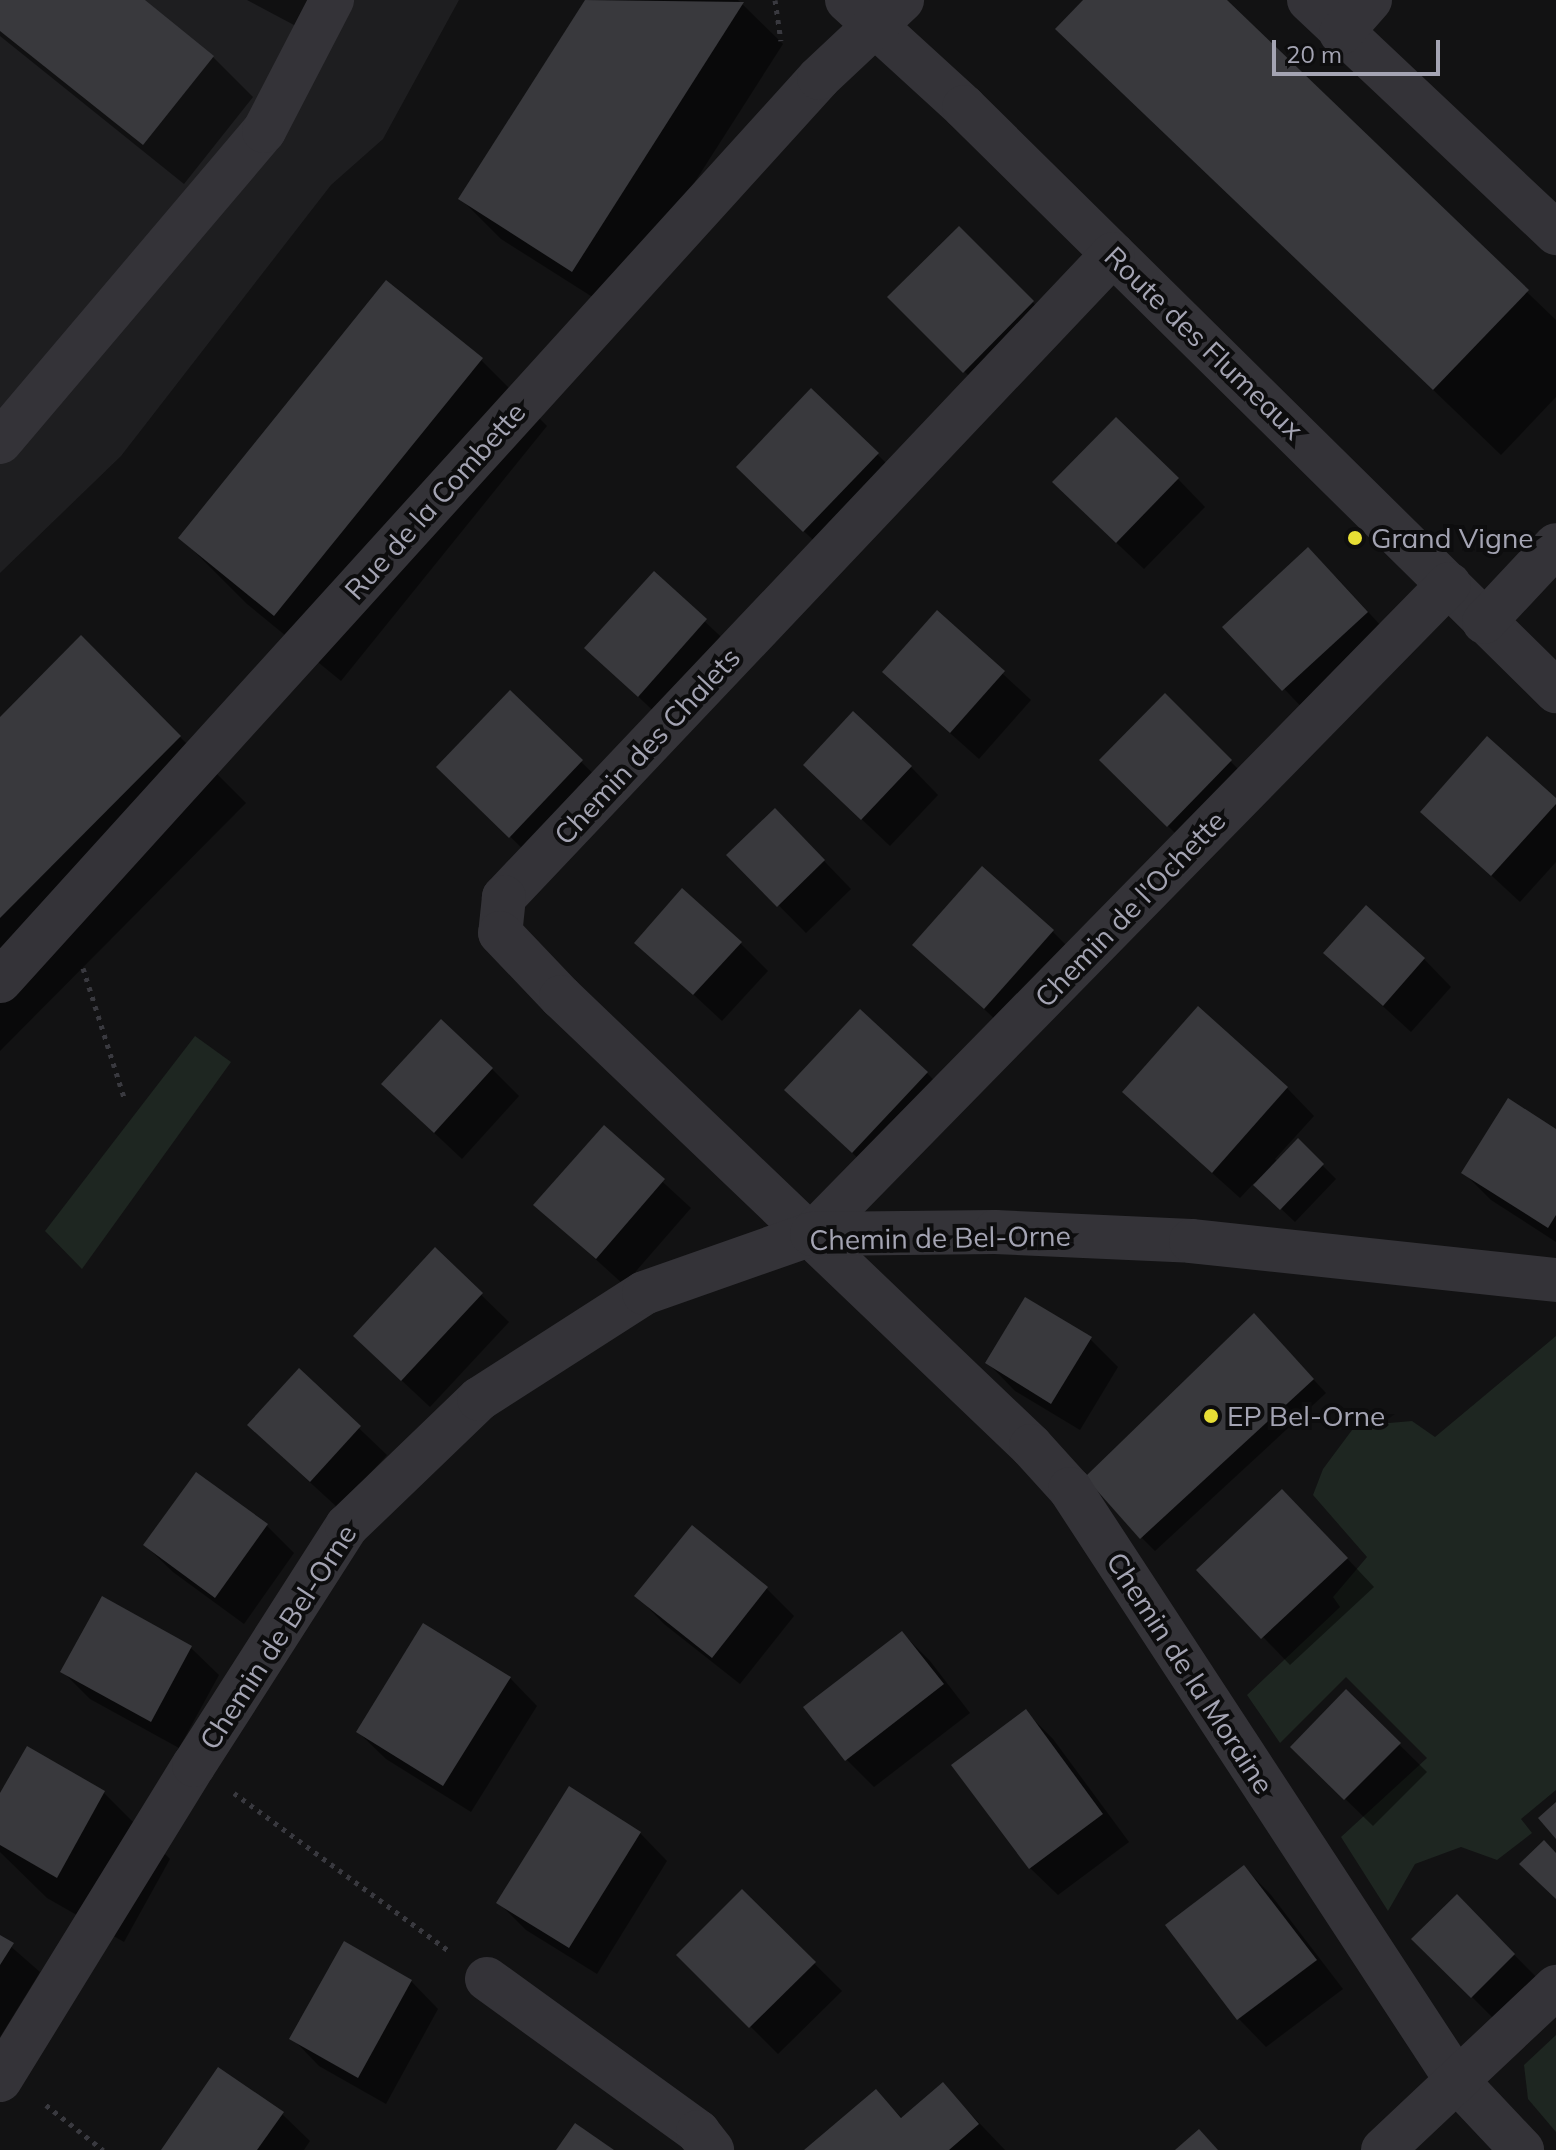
<!DOCTYPE html>
<html>
<head>
<meta charset="utf-8">
<style>
  body { margin:0 }
  #map { position:relative; width:1556px; height:2150px; overflow:hidden; background:#121213; font-family:Mulish,sans-serif }
  div>[style] { position:absolute }
  [style*='--x'] { left:calc(var(--x)*1px); top:calc(var(--y)*1px); width:calc(var(--w)*1px); rotate:calc(var(--a)*1deg) }
  .built>* { inset:0; background:#1e1e20 }
  .green>* { inset:0; background:#1e2621 }
  .shadow>* { inset:0; background:#0007 }
  .building>* { inset:0; background:#39393d }
  .path>* { height:5px; margin-top:-2.5px; transform-origin:0; background:repeating-linear-gradient(90deg,#39393f 0 4px,transparent 0 10px) }
  .minor>* { height:44px; margin:-22px; padding:0 22px; transform-origin:22px; border-radius:22px; background:#343338 }
  .dots>* { width:22px; height:22px; translate:-50% -50%; box-sizing:border-box; border:4px solid #0d0d0e; border-radius:50% }
  span { translate:-50% -50%; white-space:nowrap; text-align:center; line-height:1.15; -webkit-text-stroke:8px #0d0d0e; paint-order:stroke }
  .street-label { font-size:28px; color:#a4a4b3 }
  .poi-label { font-size:28px; color:#a4a4b3 }
  .left { translate:0 -50%; text-align:left }
  .scale { position:absolute; left:1272px; top:40px; width:168px; height:36px; box-sizing:border-box; border:4px solid #a4a4b3; border-top:0; padding-left:10px; font-size:24px; line-height:28px; white-space:nowrap; color:#a4a4b3; -webkit-text-stroke:6px #0d0d0e; paint-order:stroke }
</style>
</head>
<body>
<div id="map">
  <div class="built">
    <i style="clip-path:polygon(0 0,459px 0,383px 139px,331px 185px,121px 456px,0 573px)"></i>
  </div>
  <div class="green">
    <i style="clip-path:polygon(195px 1036px,231px 1062px,82px 1269px,45px 1231px)"></i>
    <i style="clip-path:polygon(1556px 1336px,1556px 1790px,1521px 1819px,1532px 1833px,1497px 1860px,1461px 1847px,1415px 1864px,1388px 1911px,1341px 1837px,1427px 1758px,1346px 1677px,1280px 1743px,1247px 1695px,1340px 1607px,1333px 1597px,1367px 1557px,1313px 1495px,1323px 1469px,1355px 1426px,1412px 1421px,1435px 1437px)"></i>
    <i style="clip-path:polygon(1556px 2035px,1556px 2132px,1528px 2099px,1524px 2065px)"></i>
  </div>
  <div class="shadow">
    <i style="clip-path:polygon(0 0,141px 0,213px 57px,253px 97px,184px 184px,0 36px)"></i>
    <i style="clip-path:polygon(247px 0,326px 0,309px 33px)"></i>
    <i style="clip-path:polygon(588px 0,738px 0,783px 44px,613px 310px,501px 239px,461px 199px)"></i>
    <i style="clip-path:polygon(1086px 0,1224px 0,1556px 320px,1556px 397px,1501px 455px,1057px 29px)"></i>
    <i style="clip-path:polygon(959px 228px,1060px 330px,992px 399px,890px 297px)"></i>
    <i style="clip-path:polygon(481px 360px,547px 426px,341px 681px,247px 604px,181px 538px)"></i>
    <i style="clip-path:polygon(877px 454px,905px 482px,832px 558px,766px 495px)"></i>
    <i style="clip-path:polygon(1178px 479px,1205px 507px,1144px 569px,1082px 510px)"></i>
    <i style="clip-path:polygon(654px 574px,733px 648px,666px 723px,587px 648px)"></i>
    <i style="clip-path:polygon(1336px 577px,1394px 640px,1311px 717px,1225px 627px)"></i>
    <i style="clip-path:polygon(937px 613px,1031px 700px,979px 759px,912px 699px)"></i>
    <i style="clip-path:polygon(81px 638px,246px 803px,0 1051px,0 720px)"></i>
    <i style="clip-path:polygon(510px 693px,609px 789px,538px 864px,467px 794px)"></i>
    <i style="clip-path:polygon(1165px 696px,1258px 789px,1195px 853px,1102px 760px)"></i>
    <i style="clip-path:polygon(911px 767px,938px 795px,890px 846px,833px 792px)"></i>
    <i style="clip-path:polygon(1556px 801px,1556px 862px,1520px 902px,1423px 812px)"></i>
    <i style="clip-path:polygon(802px 838px,851px 889px,806px 933px,729px 855px)"></i>
    <i style="clip-path:polygon(1052px 931px,1080px 959px,1012px 1035px,915px 945px)"></i>
    <i style="clip-path:polygon(637px 942px,740px 943px,768px 971px,722px 1021px)"></i>
    <i style="clip-path:polygon(1325px 953px,1424px 959px,1451px 987px,1411px 1032px)"></i>
    <i style="clip-path:polygon(492px 1069px,519px 1096px,462px 1159px,411px 1111px)"></i>
    <i style="clip-path:polygon(927px 1073px,954px 1101px,880px 1179px,814px 1117px)"></i>
    <i style="clip-path:polygon(1287px 1088px,1314px 1116px,1275px 1159px,1278px 1162px,1298px 1141px,1336px 1179px,1295px 1222px,1254px 1183px,1240px 1198px,1152px 1119px)"></i>
    <i style="clip-path:polygon(604px 1128px,691px 1208px,624px 1285px,536px 1205px)"></i>
    <i style="clip-path:polygon(1556px 1131px,1556px 1242px,1491px 1200px,1463px 1172px)"></i>
    <i style="clip-path:polygon(435px 1250px,509px 1322px,430px 1407px,383px 1363px)"></i>
    <i style="clip-path:polygon(1267px 1329px,1326px 1393px,1155px 1551px,1142px 1538px)"></i>
    <i style="clip-path:polygon(1090px 1339px,1118px 1367px,1080px 1430px,1015px 1391px,988px 1363px)"></i>
    <i style="clip-path:polygon(299px 1371px,387px 1455px,338px 1508px,277px 1452px)"></i>
    <i style="clip-path:polygon(196px 1474px,267px 1526px,294px 1553px,244px 1624px,173px 1572px,145px 1545px)"></i>
    <i style="clip-path:polygon(1310px 1519px,1374px 1587px,1290px 1665px,1199px 1570px)"></i>
    <i style="clip-path:polygon(692px 1528px,767px 1589px,794px 1616px,740px 1684px,664px 1624px,637px 1596px)"></i>
    <i style="clip-path:polygon(103px 1598px,191px 1648px,219px 1675px,179px 1748px,90px 1699px,62px 1671px)"></i>
    <i style="clip-path:polygon(902px 1633px,930px 1661px,970px 1713px,874px 1787px,846px 1759px)"></i>
    <i style="clip-path:polygon(510px 1678px,537px 1706px,471px 1812px,386px 1759px,358px 1732px)"></i>
    <i style="clip-path:polygon(1346px 1692px,1427px 1772px,1373px 1826px,1292px 1747px)"></i>
    <i style="clip-path:polygon(1026px 1712px,1053px 1739px,1129px 1842px,1058px 1895px,1030px 1868px)"></i>
    <i style="clip-path:polygon(27px 1749px,104px 1793px,170px 1859px,124px 1942px,47px 1898px,0 1852px,0 1797px)"></i>
    <i style="clip-path:polygon(640px 1833px,667px 1861px,597px 1974px,526px 1930px,499px 1903px)"></i>
    <i style="clip-path:polygon(1244px 1867px,1271px 1895px,1343px 1989px,1266px 2047px,1239px 2019px,1168px 1926px)"></i>
    <i style="clip-path:polygon(742px 1892px,842px 1991px,778px 2054px,679px 1955px)"></i>
    <i style="clip-path:polygon(1457px 1897px,1541px 1982px,1499px 2024px,1414px 1939px)"></i>
    <i style="clip-path:polygon(0 1937px,40px 1972px,0 2037px)"></i>
    <i style="clip-path:polygon(411px 1981px,438px 2009px,386px 2104px,319px 2066px,292px 2038px)"></i>
    <i style="clip-path:polygon(943px 2085px,1005px 2150px,807px 2150px,876px 2092px,903px 2119px)"></i>
    <i style="clip-path:polygon(282px 2114px,310px 2141px,304px 2150px,163px 2150px)"></i>
  </div>
  <div class="building">
    <i style="clip-path:polygon(0 0,145px 0,214px 56px,143px 145px,0 31px)"></i>
    <i style="clip-path:polygon(585px 0,744px 2px,572px 272px,458px 199px)"></i>
    <i style="clip-path:polygon(1083px 0,1227px 0,1529px 290px,1433px 390px,1055px 29px)"></i>
    <i style="clip-path:polygon(959px 226px,1034px 301px,963px 373px,887px 297px)"></i>
    <i style="clip-path:polygon(386px 280px,483px 358px,274px 616px,178px 538px)"></i>
    <i style="clip-path:polygon(811px 388px,879px 453px,803px 532px,736px 467px)"></i>
    <i style="clip-path:polygon(1116px 417px,1179px 478px,1116px 543px,1052px 482px)"></i>
    <i style="clip-path:polygon(1308px 547px,1368px 612px,1282px 691px,1222px 627px)"></i>
    <i style="clip-path:polygon(654px 571px,707px 619px,638px 697px,584px 648px)"></i>
    <i style="clip-path:polygon(937px 610px,1005px 671px,950px 733px,882px 672px)"></i>
    <i style="clip-path:polygon(81px 635px,181px 736px,0 918px,0 717px)"></i>
    <i style="clip-path:polygon(510px 690px,583px 760px,509px 838px,436px 767px)"></i>
    <i style="clip-path:polygon(1165px 693px,1232px 760px,1167px 827px,1099px 760px)"></i>
    <i style="clip-path:polygon(853px 711px,912px 766px,861px 820px,803px 765px)"></i>
    <i style="clip-path:polygon(1487px 736px,1556px 798px,1556px 804px,1491px 876px,1420px 812px)"></i>
    <i style="clip-path:polygon(775px 808px,825px 860px,777px 907px,726px 855px)"></i>
    <i style="clip-path:polygon(982px 866px,1054px 930px,984px 1009px,912px 945px)"></i>
    <i style="clip-path:polygon(682px 888px,742px 942px,693px 995px,634px 943px)"></i>
    <i style="clip-path:polygon(1366px 905px,1425px 958px,1383px 1006px,1323px 953px)"></i>
    <i style="clip-path:polygon(1198px 1006px,1288px 1087px,1212px 1173px,1122px 1092px)"></i>
    <i style="clip-path:polygon(860px 1009px,928px 1072px,852px 1153px,784px 1090px)"></i>
    <i style="clip-path:polygon(441px 1019px,493px 1068px,434px 1133px,381px 1084px)"></i>
    <i style="clip-path:polygon(1508px 1098px,1556px 1129px,1556px 1215px,1548px 1228px,1461px 1173px)"></i>
    <i style="clip-path:polygon(604px 1125px,665px 1179px,596px 1259px,533px 1205px)"></i>
    <i style="clip-path:polygon(1298px 1138px,1324px 1164px,1280px 1210px,1253px 1185px)"></i>
    <i style="clip-path:polygon(435px 1247px,483px 1293px,401px 1381px,353px 1336px)"></i>
    <i style="clip-path:polygon(1025px 1297px,1092px 1337px,1051px 1404px,985px 1363px)"></i>
    <i style="clip-path:polygon(1254px 1313px,1314px 1379px,1140px 1539px,1085px 1477px)"></i>
    <i style="clip-path:polygon(299px 1368px,361px 1426px,310px 1482px,247px 1425px)"></i>
    <i style="clip-path:polygon(196px 1472px,268px 1524px,215px 1598px,143px 1545px)"></i>
    <i style="clip-path:polygon(1282px 1489px,1348px 1558px,1261px 1639px,1196px 1570px)"></i>
    <i style="clip-path:polygon(692px 1525px,768px 1587px,712px 1658px,634px 1596px)"></i>
    <i style="clip-path:polygon(102px 1596px,192px 1646px,151px 1722px,60px 1672px)"></i>
    <i style="clip-path:polygon(423px 1623px,511px 1677px,443px 1786px,356px 1732px)"></i>
    <i style="clip-path:polygon(902px 1631px,944px 1684px,845px 1761px,803px 1707px)"></i>
    <i style="clip-path:polygon(1346px 1689px,1401px 1743px,1344px 1800px,1290px 1747px)"></i>
    <i style="clip-path:polygon(1026px 1709px,1103px 1814px,1029px 1869px,951px 1765px)"></i>
    <i style="clip-path:polygon(27px 1746px,105px 1791px,57px 1878px,0 1845px,0 1793px)"></i>
    <i style="clip-path:polygon(569px 1786px,641px 1832px,569px 1948px,496px 1903px)"></i>
    <i style="clip-path:polygon(1556px 1802px,1556px 1839px,1538px 1818px)"></i>
    <i style="clip-path:polygon(1544px 1840px,1556px 1853px,1556px 1899px,1519px 1864px)"></i>
    <i style="clip-path:polygon(1244px 1865px,1317px 1960px,1237px 2020px,1165px 1925px)"></i>
    <i style="clip-path:polygon(742px 1889px,816px 1962px,749px 2028px,676px 1955px)"></i>
    <i style="clip-path:polygon(1457px 1894px,1515px 1954px,1471px 1998px,1411px 1939px)"></i>
    <i style="clip-path:polygon(0 1935px,14px 1943px,0 1965px)"></i>
    <i style="clip-path:polygon(344px 1941px,412px 1980px,358px 2078px,289px 2039px)"></i>
    <i style="clip-path:polygon(218px 2067px,284px 2112px,257px 2150px,161px 2150px)"></i>
    <i style="clip-path:polygon(943px 2082px,979px 2124px,949px 2150px,804px 2150px,876px 2089px,901px 2118px)"></i>
    <i style="clip-path:polygon(575px 2123px,614px 2150px,556px 2150px)"></i>
    <i style="clip-path:polygon(1199px 2129px,1218px 2150px,1175px 2150px)"></i>
  </div>
  <div class="path">
    <i style="--x:775;--y:0;--w:41;--a:81.7"></i>
    <i style="--x:83;--y:968;--w:135;--a:72.4"></i>
    <i style="--x:234;--y:1793;--w:265;--a:36.3"></i>
    <i style="--x:46;--y:2105;--w:73;--a:38.3"></i>
  </div>
  <div class="minor">
    <i style="--x:847;--y:0;--w:159;--a:42.4"></i>
    <i style="--x:964;--y:107;--w:832;--a:44.61"></i>
    <i style="--x:1309;--y:0;--w:340;--a:43.3"></i>
    <i style="--x:1341;--y:33;--w:44;--a:-48.7"></i>
    <i style="--x:1113;--y:254;--w:886;--a:133.44"></i>
    <i style="--x:504;--y:897;--w:36;--a:96"></i>
    <i style="--x:500;--y:933;--w:88;--a:46.4"></i>
    <i style="--x:561;--y:997;--w:650;--a:43.69"></i>
    <i style="--x:1031;--y:1446;--w:58;--a:47.8"></i>
    <i style="--x:1070;--y:1489;--w:707;--a:56.83"></i>
    <i style="--x:1457;--y:2081;--w:95;--a:46.7"></i>
    <i style="--x:0;--y:442;--w:408;--a:-49.7"></i>
    <i style="--x:264;--y:131;--w:148;--a:-62.6"></i>
    <i style="--x:1484;--y:622;--w:105;--a:-46.9"></i>
    <i style="--x:0;--y:981;--w:1219;--a:-47.79"></i>
    <i style="--x:819;--y:78;--w:114;--a:-43.2"></i>
    <i style="--x:812;--y:1234;--w:910;--a:-45.58"></i>
    <i style="--x:487;--y:1979;--w:261;--a:35.9"></i>
    <i style="--x:698;--y:2132;--w:23;--a:52"></i>
    <i style="--x:0;--y:2080;--w:370;--a:-58.4"></i>
    <i style="--x:194;--y:1765;--w:284;--a:-57.4"></i>
    <i style="--x:347;--y:1526;--w:183;--a:-43.9"></i>
    <i style="--x:479;--y:1399;--w:196;--a:-32.7"></i>
    <i style="--x:644;--y:1293;--w:178;--a:-19.4"></i>
    <i style="--x:812;--y:1234;--w:183;--a:-0.6"></i>
    <i style="--x:995;--y:1232;--w:196;--a:2.6"></i>
    <i style="--x:1191;--y:1241;--w:367;--a:6.1"></i>
    <i style="--x:1383;--y:2150;--w:238;--a:-43.3"></i>
  </div>
  <div class="dots">
    <i style="left:1355px;top:538px;background:#e7de35"></i>
    <i style="left:1211px;top:1416px;background:#e7de35"></i>
  </div>
  <div class="street-label">
    <span style="left:1204px;top:343px;rotate:44deg">Route des Flumeaux</span>
    <span style="left:435px;top:501px;rotate:-48deg">Rue de la Combette</span>
    <span style="left:647px;top:746px;rotate:-47deg">Chemin des Chalets</span>
    <span style="left:1130px;top:909px;rotate:-46deg">Chemin de l'Ochette</span>
    <span style="left:940px;top:1238px;rotate:-1deg">Chemin de Bel-Orne</span>
    <span style="left:278px;top:1637px;rotate:-57deg">Chemin de Bel-Orne</span>
    <span style="left:1190px;top:1673px;rotate:57deg">Chemin de la Moraine</span>
  </div>
  <div class="poi-label">
    <span class="left" style="left:1371px;top:538px">Grand Vigne</span>
    <span class="left" style="left:1227px;top:1416px">EP Bel-Orne</span>
  </div>
  <div class="scale">20 m</div>
</div>
</body>
</html>
